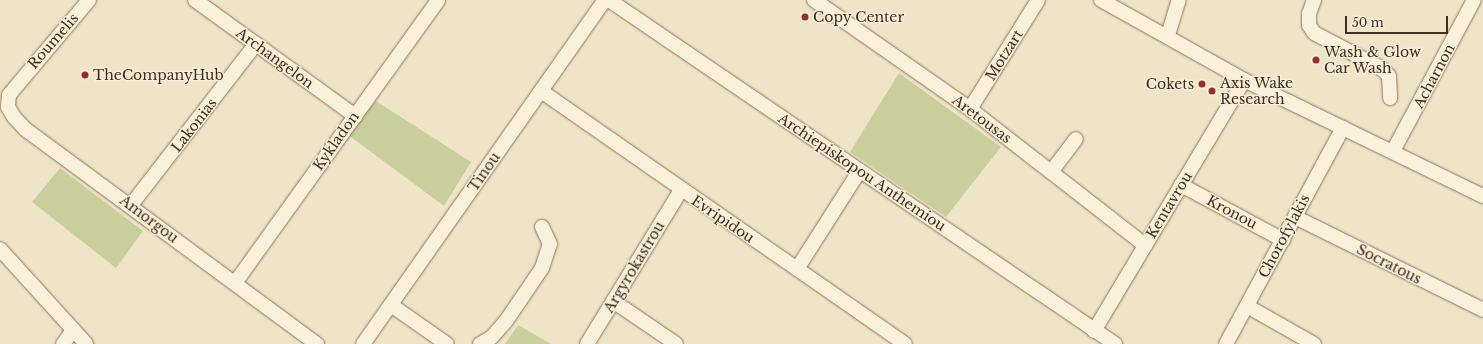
<!DOCTYPE html>
<html>
<head>
<meta charset="utf-8">
<style>
  body { margin:0 }
  #map { position:relative; width:1483px; height:344px; overflow:hidden; background:#f0e4c8; font-family:"Libre Baskerville",serif }
  div>[style] { position:absolute }
  [style*='--x'] { left:calc(var(--x)*1px); top:calc(var(--y)*1px); width:calc(var(--w)*1px); rotate:calc(var(--a)*1deg) }
  .green>* { inset:0; background:#c9cf9b }
  .roads { filter:drop-shadow(0 0 1px #8d765c) drop-shadow(0 0 1px #8d765c) }
  .minor>* { height:14px; margin:-7px; padding:0 7px; transform-origin:7px; border-radius:7px; background:#faf1dc }
  .dots>* { width:11px; height:11px; translate:-50% -50%; box-sizing:border-box; border:2px solid #f7eed8; border-radius:50% }
  span { translate:-50% -50%; white-space:nowrap; text-align:center; line-height:1.15; -webkit-text-stroke:3px #f7eed8; paint-order:stroke }
  .poi-label { font-size:14px; color:#3d2e20 }
  .left { translate:0 -50%; text-align:left }
  .right { translate:-100% -50%; text-align:right }
  .street-label { font-size:14px; color:#3d2e20 }
  .scale { position:absolute; left:1345px; top:16px; width:103px; height:18px; box-sizing:border-box; border:2px solid #3d2e20; border-top:0; padding-left:5px; font-size:12px; line-height:14px; white-space:nowrap; color:#3d2e20; -webkit-text-stroke:3px #f7eed8; paint-order:stroke }
</style>
</head>
<body>
<div id="map">
  <div class="green">
    <i style="clip-path:polygon(899px 73px,1001px 147px,946px 217px,850px 152px)"></i>
    <i style="clip-path:polygon(376px 101px,471px 162px,444px 206px,347px 134px)"></i>
    <i style="clip-path:polygon(60px 168px,143px 231px,116px 268px,32px 202px)"></i>
    <i style="clip-path:polygon(518px 325px,551px 344px,505px 344px)"></i>
  </div>
  <div class="roads">
    <div class="minor">
      <i style="--x:89;--y:0;--w:124;--a:130.1"></i>
      <i style="--x:9;--y:95;--w:12;--a:95"></i>
      <i style="--x:8;--y:107;--w:12;--a:59"></i>
      <i style="--x:14;--y:117;--w:16;--a:47"></i>
      <i style="--x:25;--y:129;--w:363;--a:36.4"></i>
      <i style="--x:195;--y:0;--w:198;--a:35.9"></i>
      <i style="--x:609;--y:0;--w:612;--a:34.21"></i>
      <i style="--x:814;--y:0;--w:190;--a:34.9"></i>
      <i style="--x:970;--y:109;--w:222;--a:37.9"></i>
      <i style="--x:1101;--y:0;--w:164;--a:29.2"></i>
      <i style="--x:1244;--y:80;--w:266;--a:25.9"></i>
      <i style="--x:1314;--y:0;--w:15;--a:110"></i>
      <i style="--x:1309;--y:14;--w:11;--a:90"></i>
      <i style="--x:1309;--y:25;--w:9;--a:58"></i>
      <i style="--x:1314;--y:33;--w:76;--a:27.6"></i>
      <i style="--x:1381;--y:68;--w:11;--a:45"></i>
      <i style="--x:1389;--y:76;--w:22;--a:87"></i>
      <i style="--x:1168;--y:35;--w:37;--a:-73"></i>
      <i style="--x:541;--y:91;--w:443;--a:34.8"></i>
      <i style="--x:970;--y:109;--w:128;--a:-58"></i>
      <i style="--x:1393;--y:151;--w:171;--a:-61.8"></i>
      <i style="--x:1051;--y:172;--w:41;--a:-52.9"></i>
      <i style="--x:1181;--y:185;--w:116;--a:28.3"></i>
      <i style="--x:131;--y:205;--w:204;--a:-52.2"></i>
      <i style="--x:1295;--y:217;--w:210;--a:26.3"></i>
      <i style="--x:0;--y:249;--w:128;--a:47.8"></i>
      <i style="--x:797;--y:269;--w:117;--a:-57.5"></i>
      <i style="--x:235;--y:283;--w:348;--a:-54.3"></i>
      <i style="--x:613;--y:301;--w:76;--a:34.3"></i>
      <i style="--x:391;--y:305;--w:68;--a:34.9"></i>
      <i style="--x:1247;--y:306;--w:77;--a:29.6"></i>
      <i style="--x:1094;--y:331;--w:292;--a:-59.1"></i>
      <i style="--x:63;--y:344;--w:17;--a:-54"></i>
      <i style="--x:363;--y:344;--w:421;--a:-54.9"></i>
      <i style="--x:480;--y:344;--w:14;--a:-30"></i>
      <i style="--x:492;--y:337;--w:21;--a:-49"></i>
      <i style="--x:506;--y:321;--w:64;--a:-55.8"></i>
      <i style="--x:542;--y:268;--w:25;--a:-72"></i>
      <i style="--x:550;--y:244;--w:19;--a:-115"></i>
      <i style="--x:587;--y:344;--w:180;--a:-58.6"></i>
      <i style="--x:1226;--y:344;--w:246;--a:-61.6"></i>
    </div>
  </div>
  <div class="dots">
    <i style="left:805px;top:17px;background:#9e2a2b"></i>
    <i style="left:1316px;top:60px;background:#9e2a2b"></i>
    <i style="left:85px;top:75px;background:#9e2a2b"></i>
    <i style="left:1202px;top:84px;background:#9e2a2b"></i>
    <i style="left:1212px;top:91px;background:#9e2a2b"></i>
  </div>
  <div class="poi-label">
    <span class="left" style="left:813px;top:17px">Copy Center</span>
    <span class="left" style="left:1324px;top:60px">Wash &amp; Glow<br>Car Wash</span>
    <span class="left" style="left:93px;top:75px">TheCompanyHub</span>
    <span class="left" style="left:1220px;top:91px">Axis Wake<br>Research</span>
    <span class="right" style="left:1194px;top:84px">Cokets</span>
  </div>
  <div class="street-label">
    <span style="left:53px;top:41px;rotate:-49deg">Roumelis</span>
    <span style="left:1004px;top:55px;rotate:-58deg">Motzart</span>
    <span style="left:275px;top:58px;rotate:36deg">Archangelon</span>
    <span style="left:1434px;top:76px;rotate:-62deg">Acharnon</span>
    <span style="left:982px;top:119px;rotate:37deg">Aretousas</span>
    <span style="left:194px;top:125px;rotate:-52deg">Lakonias</span>
    <span style="left:336px;top:141px;rotate:-55deg">Kykladon</span>
    <span style="left:484px;top:172px;rotate:-55deg">Tinou</span>
    <span style="left:862px;top:172px;rotate:34deg">Archiepiskopou Anthemiou</span>
    <span style="left:1169px;top:205px;rotate:-59deg">Kentavrou</span>
    <span style="left:1232px;top:212px;rotate:28deg">Kronou</span>
    <span style="left:149px;top:219px;rotate:37deg">Amorgou</span>
    <span style="left:723px;top:219px;rotate:34deg">Evripidou</span>
    <span style="left:1284px;top:236px;rotate:-62deg">Chorofylakis</span>
    <span style="left:1389px;top:264px;rotate:27deg">Socratous</span>
    <span style="left:634px;top:267px;rotate:-59deg">Argyrokastrou</span>
  </div>
  <div class="scale">50 m</div>
</div>
</body>
</html>
